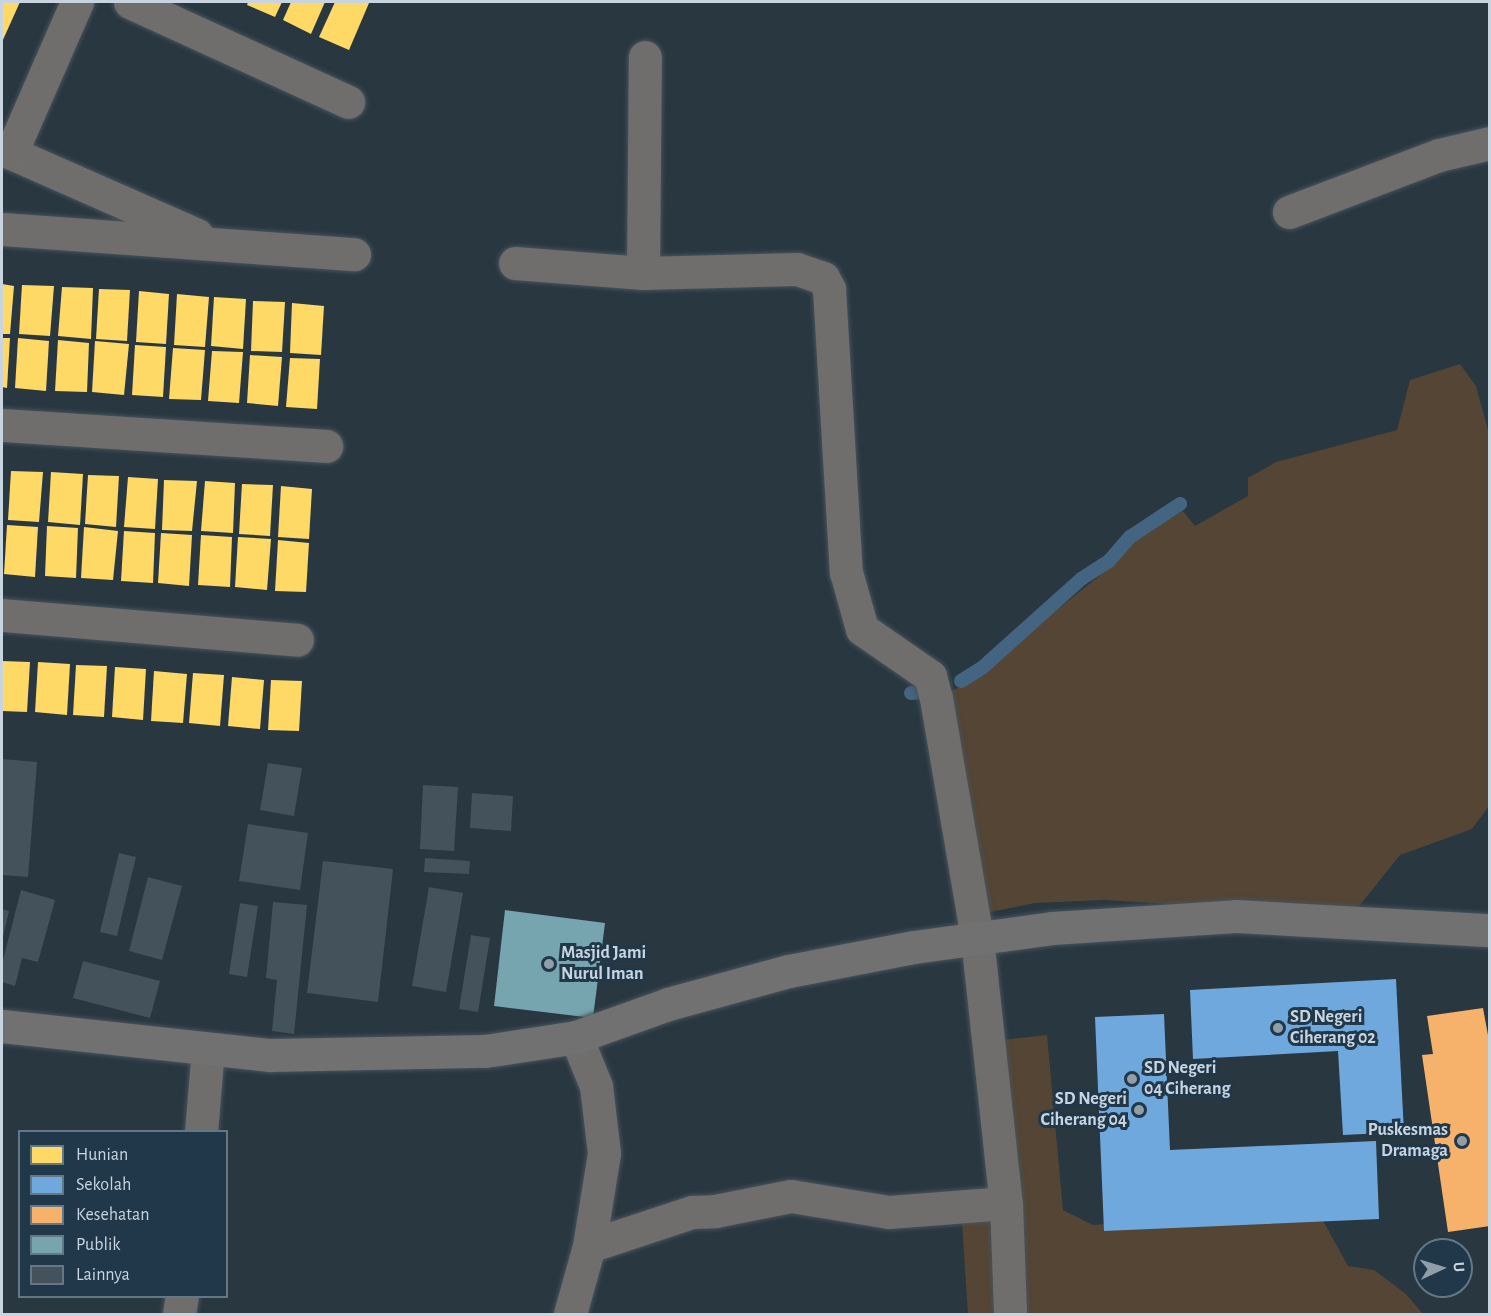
<!DOCTYPE html>
<html>
<head>
<meta charset="utf-8">
<style>
  body { margin:0 }
  #map { position:relative; width:1491px; height:1316px; overflow:hidden; background:#293740; font-family:"Alegreya Sans",sans-serif }
  div>[style] { position:absolute }
  [style*='--x'] { left:calc(var(--x)*1px); top:calc(var(--y)*1px); width:calc(var(--w)*1px); rotate:calc(var(--a)*1deg) }
  .green>* { inset:0; background:#544534 }
  .homes>* { inset:0; background:#ffd966 }
  .schools>* { inset:0; background:#6fa8dc }
  .health>* { inset:0; background:#f6b26b }
  .public>* { inset:0; background:#76a5af }
  .stream>* { height:14px; margin:-7px; padding:0 7px; transform-origin:7px; border-radius:7px; background:#436581 }
  .building>* { inset:0; background:#44525b }
  .roads { filter:drop-shadow(0 0 2px #47535b) drop-shadow(0 0 2px #47535b) }
  .street>* { height:33px; margin:-16.5px; padding:0 16.5px; transform-origin:16.5px; border-radius:16.5px; background:#6f6e6d }
  .secondary>* { height:33px; margin:-16.5px; padding:0 16.5px; transform-origin:16.5px; border-radius:16.5px; background:#707170 }
  .dots>* { width:16px; height:16px; translate:-50% -50%; box-sizing:border-box; border:3px solid #203849; border-radius:50% }
  span { translate:-50% -50%; white-space:nowrap; text-align:center; line-height:1.15; -webkit-text-stroke:6px #203849; paint-order:stroke }
  .poi-label { font-size:18px; color:#c8d5e0; font-weight:700 }
  .left { translate:0 -50%; text-align:left }
  .right { translate:-100% -50%; text-align:right }
  .frame { position:absolute; inset:0; border:3px solid #c8d5e0; pointer-events:none }
  .legend { position:absolute; left:18px; top:1130px; width:210px; height:168px; box-sizing:border-box; background:#203849; border:2px solid #637785; margin:0; padding:8px 10px; list-style:none; font-size:18px; color:#c8d5e0 }
  .legend li { display:flex; align-items:center; gap:12px; height:30px }
  .legend b { width:30px; border:2px solid #637785 }
  .north { position:absolute; left:1413px; top:1238px; width:60px; height:60px; box-sizing:border-box; background:#203849; border:2px solid #637785; border-radius:50%; rotate:86deg; font-size:16px; font-weight:700; line-height:24px; text-align:center; color:#c8d5e0 }
  .north::after { content:''; display:block; margin:auto; width:21px; height:27px; background:#909ea8; clip-path:polygon(50% 0,100% 100%,50% 72%,0 100%) }
</style>
</head>
<body>
<div id="map">
  <div class="green">
    <i style="clip-path:polygon(1460px 364px,1476px 386px,1490px 437px,1489px 806px,1472px 829px,1400px 855px,1352px 915px,1104px 900px,1035px 903px,980px 914px,947px 694px,989px 670px,1012px 646px,1114px 564px,1135px 538px,1183px 511px,1195px 526px,1248px 496px,1248px 478px,1276px 462px,1397px 430px,1410px 380px)"></i>
    <i style="clip-path:polygon(1047px 1035px,1063px 1210px,1093px 1225px,1315px 1206px,1348px 1266px,1374px 1270px,1406px 1294px,1423px 1314px,968px 1314px,960px 1193px,988px 1193px,974px 1043px)"></i>
  </div>
  <div class="homes">
    <i style="clip-path:polygon(2px 2px,20px 2px,2px 42px)"></i>
    <i style="clip-path:polygon(248px 2px,282px 2px,275px 17px,247px 5px)"></i>
    <i style="clip-path:polygon(291px 2px,325px 2px,311px 34px,283px 20px)"></i>
    <i style="clip-path:polygon(335px 2px,369px 3px,349px 50px,319px 37px)"></i>
    <i style="clip-path:polygon(2px 284px,14px 286px,10px 334px,2px 334px)"></i>
    <i style="clip-path:polygon(22px 285px,54px 286px,50px 336px,19px 334px)"></i>
    <i style="clip-path:polygon(62px 287px,93px 288px,91px 339px,58px 336px)"></i>
    <i style="clip-path:polygon(99px 289px,130px 290px,127px 341px,96px 339px)"></i>
    <i style="clip-path:polygon(139px 291px,169px 294px,166px 344px,136px 342px)"></i>
    <i style="clip-path:polygon(177px 294px,209px 297px,205px 347px,174px 345px)"></i>
    <i style="clip-path:polygon(214px 297px,246px 299px,243px 349px,211px 346px)"></i>
    <i style="clip-path:polygon(253px 301px,285px 302px,282px 352px,251px 351px)"></i>
    <i style="clip-path:polygon(292px 303px,324px 306px,321px 355px,290px 353px)"></i>
    <i style="clip-path:polygon(2px 338px,10px 338px,7px 388px,2px 387px)"></i>
    <i style="clip-path:polygon(18px 338px,49px 341px,46px 391px,15px 388px)"></i>
    <i style="clip-path:polygon(58px 340px,89px 343px,87px 392px,55px 391px)"></i>
    <i style="clip-path:polygon(95px 341px,129px 344px,124px 395px,92px 392px)"></i>
    <i style="clip-path:polygon(135px 345px,166px 347px,163px 397px,132px 395px)"></i>
    <i style="clip-path:polygon(173px 348px,205px 350px,201px 400px,169px 399px)"></i>
    <i style="clip-path:polygon(212px 351px,243px 352px,239px 403px,208px 401px)"></i>
    <i style="clip-path:polygon(250px 355px,282px 357px,278px 406px,247px 403px)"></i>
    <i style="clip-path:polygon(290px 358px,320px 359px,317px 409px,286px 407px)"></i>
    <i style="clip-path:polygon(11px 471px,43px 472px,39px 522px,8px 520px)"></i>
    <i style="clip-path:polygon(51px 472px,83px 474px,80px 525px,48px 522px)"></i>
    <i style="clip-path:polygon(88px 475px,119px 476px,116px 527px,85px 524px)"></i>
    <i style="clip-path:polygon(128px 477px,158px 479px,155px 529px,124px 527px)"></i>
    <i style="clip-path:polygon(164px 480px,197px 481px,192px 531px,162px 530px)"></i>
    <i style="clip-path:polygon(205px 481px,235px 483px,233px 533px,201px 531px)"></i>
    <i style="clip-path:polygon(242px 484px,273px 485px,270px 536px,239px 534px)"></i>
    <i style="clip-path:polygon(281px 486px,312px 489px,309px 539px,278px 537px)"></i>
    <i style="clip-path:polygon(7px 525px,38px 527px,35px 577px,4px 574px)"></i>
    <i style="clip-path:polygon(47px 526px,78px 528px,76px 578px,45px 576px)"></i>
    <i style="clip-path:polygon(84px 527px,118px 531px,113px 580px,81px 578px)"></i>
    <i style="clip-path:polygon(124px 531px,155px 533px,153px 583px,121px 581px)"></i>
    <i style="clip-path:polygon(161px 533px,192px 535px,189px 586px,158px 583px)"></i>
    <i style="clip-path:polygon(201px 535px,232px 537px,230px 587px,198px 585px)"></i>
    <i style="clip-path:polygon(238px 537px,271px 539px,267px 590px,235px 587px)"></i>
    <i style="clip-path:polygon(278px 540px,309px 543px,306px 592px,275px 591px)"></i>
    <i style="clip-path:polygon(2px 661px,30px 662px,27px 712px,2px 711px)"></i>
    <i style="clip-path:polygon(38px 662px,70px 664px,67px 715px,35px 712px)"></i>
    <i style="clip-path:polygon(76px 665px,107px 666px,104px 717px,73px 715px)"></i>
    <i style="clip-path:polygon(115px 667px,146px 669px,143px 720px,112px 717px)"></i>
    <i style="clip-path:polygon(154px 671px,187px 674px,183px 723px,151px 721px)"></i>
    <i style="clip-path:polygon(193px 673px,224px 675px,220px 726px,189px 723px)"></i>
    <i style="clip-path:polygon(232px 677px,264px 680px,260px 729px,228px 726px)"></i>
    <i style="clip-path:polygon(271px 680px,302px 681px,299px 731px,268px 730px)"></i>
  </div>
  <div class="schools">
    <i style="clip-path:polygon(1396px 979px,1404px 1132px,1343px 1135px,1338px 1051px,1193px 1059px,1190px 990px)"></i>
    <i style="clip-path:polygon(1164px 1014px,1170px 1150px,1376px 1141px,1379px 1219px,1104px 1231px,1095px 1017px)"></i>
  </div>
  <div class="health">
    <i style="clip-path:polygon(1483px 1008px,1490px 1046px,1490px 1226px,1448px 1232px,1422px 1055px,1433px 1054px,1427px 1016px)"></i>
  </div>
  <div class="public">
    <i style="clip-path:polygon(505px 910px,605px 923px,593px 1018px,494px 1006px)"></i>
  </div>
  <div class="stream">
    <i style="--x:961;--y:681;--w:26;--a:-32"></i>
    <i style="--x:983;--y:667;--w:132;--a:-41.9"></i>
    <i style="--x:1081;--y:579;--w:33;--a:-33"></i>
    <i style="--x:1109;--y:561;--w:32;--a:-49"></i>
    <i style="--x:1130;--y:537;--w:60;--a:-33.4"></i>
    <i style="--x:911;--y:693;--w:16;--a:-4"></i>
  </div>
  <div class="building">
    <i style="clip-path:polygon(2px 759px,37px 762px,28px 877px,2px 875px)"></i>
    <i style="clip-path:polygon(268px 763px,302px 768px,294px 816px,260px 810px)"></i>
    <i style="clip-path:polygon(423px 785px,458px 787px,454px 851px,420px 849px)"></i>
    <i style="clip-path:polygon(472px 793px,513px 796px,511px 831px,470px 828px)"></i>
    <i style="clip-path:polygon(248px 824px,308px 833px,300px 890px,239px 881px)"></i>
    <i style="clip-path:polygon(119px 853px,136px 857px,117px 936px,100px 932px)"></i>
    <i style="clip-path:polygon(425px 858px,470px 861px,469px 874px,424px 872px)"></i>
    <i style="clip-path:polygon(323px 861px,393px 869px,378px 1002px,307px 993px)"></i>
    <i style="clip-path:polygon(148px 877px,182px 886px,162px 960px,129px 951px)"></i>
    <i style="clip-path:polygon(429px 887px,463px 893px,446px 992px,412px 986px)"></i>
    <i style="clip-path:polygon(21px 890px,55px 900px,38px 962px,22px 958px,15px 986px,2px 982px,2px 964px)"></i>
    <i style="clip-path:polygon(273px 902px,307px 905px,294px 1034px,272px 1031px,277px 980px,266px 978px)"></i>
    <i style="clip-path:polygon(240px 903px,258px 906px,247px 977px,229px 974px)"></i>
    <i style="clip-path:polygon(2px 909px,9px 911px,2px 941px)"></i>
    <i style="clip-path:polygon(471px 935px,490px 938px,478px 1012px,459px 1009px)"></i>
    <i style="clip-path:polygon(83px 961px,160px 981px,150px 1018px,73px 998px)"></i>
  </div>
  <div class="roads">
    <div class="street">
      <i style="--x:130;--y:2;--w:240;--a:24.6"></i>
      <i style="--x:2;--y:149;--w:213;--a:23.8"></i>
      <i style="--x:11;--y:153;--w:165;--a:-66.4"></i>
      <i style="--x:1289;--y:212;--w:160;--a:-20.8"></i>
      <i style="--x:1439;--y:155;--w:52;--a:-13.2"></i>
      <i style="--x:2;--y:229;--w:353;--a:4.1"></i>
      <i style="--x:515;--y:263;--w:128;--a:4.5"></i>
      <i style="--x:643;--y:273;--w:154;--a:-1.5"></i>
      <i style="--x:797;--y:269;--w:28;--a:19"></i>
      <i style="--x:823;--y:278;--w:13;--a:61"></i>
      <i style="--x:829;--y:289;--w:284;--a:86.6"></i>
      <i style="--x:846;--y:572;--w:59;--a:74.3"></i>
      <i style="--x:862;--y:629;--w:83;--a:34.7"></i>
      <i style="--x:930;--y:676;--w:23;--a:75"></i>
      <i style="--x:936;--y:698;--w:243;--a:80.3"></i>
      <i style="--x:977;--y:938;--w:267;--a:83.8"></i>
      <i style="--x:1006;--y:1203;--w:111;--a:87.9"></i>
      <i style="--x:643;--y:273;--w:216;--a:-89.5"></i>
      <i style="--x:2;--y:425;--w:325;--a:3.7"></i>
      <i style="--x:2;--y:615;--w:296;--a:4.8"></i>
      <i style="--x:201;--y:1132;--w:83;--a:-85.2"></i>
      <i style="--x:589;--y:1246;--w:108;--a:-18.3"></i>
      <i style="--x:692;--y:1212;--w:23;--a:-2"></i>
      <i style="--x:715;--y:1211;--w:77;--a:-11.2"></i>
      <i style="--x:791;--y:1196;--w:99;--a:9.3"></i>
      <i style="--x:889;--y:1212;--w:117;--a:-4.4"></i>
      <i style="--x:179;--y:1314;--w:18;--a:-81"></i>
      <i style="--x:570;--y:1314;--w:71;--a:-74.4"></i>
      <i style="--x:589;--y:1246;--w:94;--a:-80.8"></i>
      <i style="--x:604;--y:1153;--w:67;--a:-96.8"></i>
      <i style="--x:596;--y:1086;--w:53;--a:-112.2"></i>
    </div>
    <div class="secondary">
      <i style="--x:2;--y:1026;--w:270;--a:6.2"></i>
      <i style="--x:270;--y:1055;--w:215;--a:-1.1"></i>
      <i style="--x:485;--y:1051;--w:92;--a:-8.7"></i>
      <i style="--x:576;--y:1037;--w:98;--a:-19.7"></i>
      <i style="--x:668;--y:1004;--w:125;--a:-15.3"></i>
      <i style="--x:789;--y:971;--w:127;--a:-10.9"></i>
      <i style="--x:914;--y:947;--w:139;--a:-7.8"></i>
      <i style="--x:1052;--y:928;--w:184;--a:-3.7"></i>
      <i style="--x:1236;--y:916;--w:254;--a:3.2"></i>
    </div>
  </div>
  <div class="dots">
    <i style="left:549px;top:964px;background:#909ea8"></i>
    <i style="left:1278px;top:1028px;background:#909ea8"></i>
    <i style="left:1132px;top:1079px;background:#909ea8"></i>
    <i style="left:1139px;top:1110px;background:#909ea8"></i>
    <i style="left:1462px;top:1141px;background:#909ea8"></i>
  </div>
  <div class="poi-label">
    <span class="left" style="left:561px;top:964px">Masjid Jami<br>Nurul Iman</span>
    <span class="left" style="left:1290px;top:1028px">SD Negeri<br>Ciherang 02</span>
    <span class="left" style="left:1144px;top:1079px">SD Negeri<br>04 Ciherang</span>
    <span class="right" style="left:1127px;top:1110px">SD Negeri<br>Ciherang 04</span>
    <span class="right" style="left:1448px;top:1141px">Puskesmas<br>Dramaga</span>
  </div>
  <div class="frame"></div>
  <ul class="legend">
  <li><b style="height:16px;background:#ffd966"></b>Hunian</li>
  <li><b style="height:16px;background:#6fa8dc"></b>Sekolah</li>
  <li><b style="height:16px;background:#f6b26b"></b>Kesehatan</li>
  <li><b style="height:16px;background:#76a5af"></b>Publik</li>
  <li><b style="height:16px;background:#44525b"></b>Lainnya</li>
  </ul>
  <div class="north">U</div>
</div>
</body>
</html>
